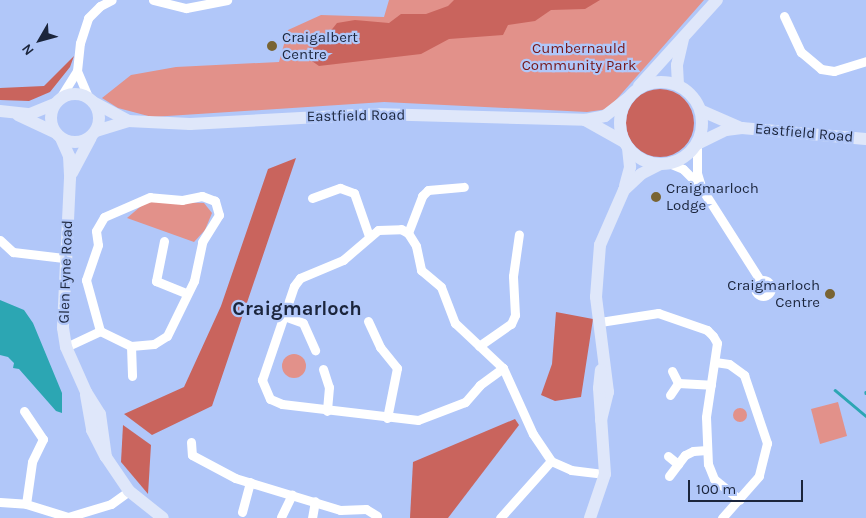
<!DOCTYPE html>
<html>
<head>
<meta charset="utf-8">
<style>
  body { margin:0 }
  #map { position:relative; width:866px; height:518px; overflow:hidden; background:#b1c7f9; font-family:Karla,sans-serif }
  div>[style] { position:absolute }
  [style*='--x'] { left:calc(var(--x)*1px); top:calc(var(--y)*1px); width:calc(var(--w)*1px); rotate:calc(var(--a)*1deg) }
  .green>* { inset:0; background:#e2918a }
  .round { border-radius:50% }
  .forest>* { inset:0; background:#c9645d }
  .water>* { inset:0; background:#2ca6b3 }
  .stream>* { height:2.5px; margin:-1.25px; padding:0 1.25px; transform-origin:1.25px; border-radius:1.25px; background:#2ca6b3 }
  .street>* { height:9px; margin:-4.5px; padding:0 4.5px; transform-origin:4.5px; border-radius:4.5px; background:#fff }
  .street>.ring { margin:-4.5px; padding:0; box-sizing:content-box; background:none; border:9px solid #fff; border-radius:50% }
  .secondary>* { height:12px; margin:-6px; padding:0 6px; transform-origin:6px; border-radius:6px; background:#dfe7fa }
  .secondary>.ring { margin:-6px; padding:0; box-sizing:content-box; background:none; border:12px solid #dfe7fa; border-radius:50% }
  .dots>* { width:14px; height:14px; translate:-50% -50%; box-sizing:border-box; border:2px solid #b1c7f9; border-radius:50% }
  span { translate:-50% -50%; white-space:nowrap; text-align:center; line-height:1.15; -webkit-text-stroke:4.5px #b1c7f9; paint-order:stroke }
  .poi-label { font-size:15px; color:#1b253c }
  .left { translate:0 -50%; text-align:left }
  .right { translate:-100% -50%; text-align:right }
  .park-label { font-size:15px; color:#751718 }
  .street-label { font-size:15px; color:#1b253c }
  .district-label { font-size:20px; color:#1b253c; font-weight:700 }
  .north { position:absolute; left:15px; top:15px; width:50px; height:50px; -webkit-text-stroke:4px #b1c7f9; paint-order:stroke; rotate:232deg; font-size:14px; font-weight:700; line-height:20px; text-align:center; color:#1b253c }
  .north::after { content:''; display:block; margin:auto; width:18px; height:22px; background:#1b253c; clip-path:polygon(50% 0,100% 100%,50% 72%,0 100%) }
  .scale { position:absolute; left:688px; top:480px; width:115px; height:22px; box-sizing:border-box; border:2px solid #1b253c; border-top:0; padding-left:6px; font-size:15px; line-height:18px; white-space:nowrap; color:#1b253c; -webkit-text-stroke:4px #b1c7f9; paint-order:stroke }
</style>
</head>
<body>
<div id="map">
  <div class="green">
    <i style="clip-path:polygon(389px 0,704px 0,608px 109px,587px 112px,384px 102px,152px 117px,118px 108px,102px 98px,131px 75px,176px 67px,279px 62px,288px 30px,321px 15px,384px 17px)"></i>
    <i style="clip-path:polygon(147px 201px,204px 203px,212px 213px,205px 230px,194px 242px,127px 218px)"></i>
    <i class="round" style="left:282px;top:354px;width:24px;height:24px"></i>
    <i style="clip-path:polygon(838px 402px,847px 436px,820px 444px,811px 409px)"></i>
    <i class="round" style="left:733px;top:408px;width:14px;height:14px"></i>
  </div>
  <div class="forest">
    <i style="clip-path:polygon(454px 0,600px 0,585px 9px,551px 10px,535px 21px,508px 25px,503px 35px,449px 39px,421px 54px,319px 66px,309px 59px,310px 36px,329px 33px,337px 23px,355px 20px,389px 23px,401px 14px,426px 14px,448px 6px)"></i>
    <i style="clip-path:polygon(74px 56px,70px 67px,50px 92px,29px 101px,0 100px,0 88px,44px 86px)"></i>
    <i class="round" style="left:626px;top:89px;width:68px;height:68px"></i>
    <i style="clip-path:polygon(296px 158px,212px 406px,152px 435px,124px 414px,184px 387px,221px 306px,268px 169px)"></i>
    <i style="clip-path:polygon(556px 312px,593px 319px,581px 397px,555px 401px,541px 395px,552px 364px)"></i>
    <i style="clip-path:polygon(515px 419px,519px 425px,448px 518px,410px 518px,413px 462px)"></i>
    <i style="clip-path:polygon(123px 425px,151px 445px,148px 494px,121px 462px)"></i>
  </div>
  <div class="water">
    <i style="clip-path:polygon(0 300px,24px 310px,33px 323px,62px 393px,62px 413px,56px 411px,19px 369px,13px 368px,14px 363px,8px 357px,0 355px)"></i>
  </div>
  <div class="stream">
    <i style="--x:835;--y:390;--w:40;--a:40"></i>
    <i style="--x:866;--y:392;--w:1;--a:90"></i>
  </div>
  <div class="street">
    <i style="--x:153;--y:0;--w:34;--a:14"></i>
    <i style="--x:186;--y:8;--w:42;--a:-11"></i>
    <i style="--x:784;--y:16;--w:40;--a:65"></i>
    <i style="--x:801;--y:52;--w:26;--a:40"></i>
    <i style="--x:821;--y:69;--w:13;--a:9"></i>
    <i style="--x:834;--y:71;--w:34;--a:-17"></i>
    <i style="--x:60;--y:98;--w:32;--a:-58"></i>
    <i style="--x:89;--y:99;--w:30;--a:-113"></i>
    <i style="--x:77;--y:71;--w:28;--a:-84"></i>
    <i style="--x:80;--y:43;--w:26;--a:-72"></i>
    <i style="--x:88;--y:18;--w:17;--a:-45"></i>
    <i style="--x:100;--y:6;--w:13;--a:-27"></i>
    <i style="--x:697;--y:147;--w:26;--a:90"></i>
    <i style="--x:697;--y:173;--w:17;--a:73"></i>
    <i style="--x:702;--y:189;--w:108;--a:57.5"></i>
    <i style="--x:669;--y:163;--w:15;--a:23"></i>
    <i style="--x:683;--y:169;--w:23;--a:45"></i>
    <i style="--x:312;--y:198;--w:30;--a:-20"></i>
    <i style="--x:340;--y:188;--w:15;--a:20"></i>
    <i style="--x:354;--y:193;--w:46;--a:70.8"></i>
    <i style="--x:408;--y:233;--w:40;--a:-69"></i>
    <i style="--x:422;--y:196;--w:8;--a:-45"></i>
    <i style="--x:428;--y:190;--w:36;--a:-5"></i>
    <i style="--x:0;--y:240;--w:18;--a:43"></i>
    <i style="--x:13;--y:252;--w:51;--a:6.7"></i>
    <i style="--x:164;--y:241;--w:41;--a:101.3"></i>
    <i style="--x:156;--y:281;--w:32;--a:22"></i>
    <i class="ring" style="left:755px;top:280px;width:7px;height:7px"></i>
    <i style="--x:284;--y:316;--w:20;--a:20"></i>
    <i style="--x:303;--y:323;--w:30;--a:66"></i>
    <i style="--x:368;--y:321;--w:29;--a:65"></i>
    <i style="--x:380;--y:347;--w:27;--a:51"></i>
    <i style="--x:397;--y:368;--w:51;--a:101.3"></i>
    <i style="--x:600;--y:322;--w:59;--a:-8.8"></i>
    <i style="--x:658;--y:313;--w:52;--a:19.1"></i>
    <i style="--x:707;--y:330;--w:8;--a:45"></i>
    <i style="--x:713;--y:336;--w:8;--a:60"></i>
    <i style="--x:717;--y:343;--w:75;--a:98.5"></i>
    <i style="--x:706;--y:417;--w:47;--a:87.6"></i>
    <i style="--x:708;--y:464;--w:16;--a:68"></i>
    <i style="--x:714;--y:479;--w:33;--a:39"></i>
    <i style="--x:131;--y:346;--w:30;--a:88"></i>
    <i style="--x:479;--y:346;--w:39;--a:-35"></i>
    <i style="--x:511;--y:324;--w:10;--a:-66"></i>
    <i style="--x:515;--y:315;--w:39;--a:-93"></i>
    <i style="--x:513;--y:276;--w:42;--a:-81.9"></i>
    <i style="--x:66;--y:347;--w:38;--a:-25"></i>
    <i style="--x:100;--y:331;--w:34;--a:26"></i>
    <i style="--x:131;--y:346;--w:23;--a:-5"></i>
    <i style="--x:154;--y:344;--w:15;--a:-32"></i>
    <i style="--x:167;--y:336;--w:61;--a:-63.9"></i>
    <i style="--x:194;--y:281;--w:40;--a:-78"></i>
    <i style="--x:202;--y:242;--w:32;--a:-58"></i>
    <i style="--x:219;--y:215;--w:15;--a:-106"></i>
    <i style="--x:215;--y:201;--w:14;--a:-159"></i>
    <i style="--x:202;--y:196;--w:20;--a:169"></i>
    <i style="--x:182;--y:200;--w:32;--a:-175"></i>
    <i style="--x:150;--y:197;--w:50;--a:156.5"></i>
    <i style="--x:104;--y:217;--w:16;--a:120"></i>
    <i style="--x:96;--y:231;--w:14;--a:82"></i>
    <i style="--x:98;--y:245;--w:37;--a:109"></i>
    <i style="--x:86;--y:280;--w:53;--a:74.6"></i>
    <i style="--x:715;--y:362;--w:14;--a:8"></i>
    <i style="--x:729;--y:364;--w:19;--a:36"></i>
    <i style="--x:744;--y:375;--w:72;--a:71.3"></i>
    <i style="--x:767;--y:443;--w:34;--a:104"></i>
    <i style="--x:759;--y:476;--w:56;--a:131.4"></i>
    <i style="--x:503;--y:368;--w:29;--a:144"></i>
    <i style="--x:480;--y:385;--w:23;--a:131"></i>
    <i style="--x:465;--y:402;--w:50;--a:159"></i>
    <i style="--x:418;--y:420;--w:137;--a:-173.3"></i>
    <i style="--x:282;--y:404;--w:13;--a:-157"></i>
    <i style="--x:270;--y:399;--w:21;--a:-113"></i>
    <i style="--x:262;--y:380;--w:99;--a:-71.2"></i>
    <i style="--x:294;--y:286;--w:10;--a:-53"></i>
    <i style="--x:300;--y:278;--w:47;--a:-22.7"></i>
    <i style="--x:343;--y:260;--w:46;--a:-40.6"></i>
    <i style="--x:378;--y:230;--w:23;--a:-2"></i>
    <i style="--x:401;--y:229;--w:8;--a:30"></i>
    <i style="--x:408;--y:233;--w:15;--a:58"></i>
    <i style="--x:416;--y:246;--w:25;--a:78"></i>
    <i style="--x:421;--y:270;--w:26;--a:40"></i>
    <i style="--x:441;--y:287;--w:39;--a:69"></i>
    <i style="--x:455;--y:323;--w:66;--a:43.2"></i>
    <i style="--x:503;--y:368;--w:72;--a:65.6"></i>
    <i style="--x:533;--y:434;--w:32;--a:56"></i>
    <i style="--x:551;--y:461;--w:22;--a:24"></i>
    <i style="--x:571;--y:470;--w:34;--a:7"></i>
    <i style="--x:323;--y:369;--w:19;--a:72"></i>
    <i style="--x:329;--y:387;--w:24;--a:95"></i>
    <i style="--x:672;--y:371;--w:13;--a:63"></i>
    <i style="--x:670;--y:395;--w:14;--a:-56"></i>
    <i style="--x:678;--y:383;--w:33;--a:3"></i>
    <i style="--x:24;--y:411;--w:34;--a:56"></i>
    <i style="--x:43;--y:439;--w:25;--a:116"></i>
    <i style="--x:32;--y:462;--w:42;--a:98.1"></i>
    <i style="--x:191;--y:442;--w:13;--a:86"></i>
    <i style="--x:192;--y:455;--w:49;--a:28.1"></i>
    <i style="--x:235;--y:478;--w:110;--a:16.9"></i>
    <i style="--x:340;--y:510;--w:26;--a:-2"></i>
    <i style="--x:366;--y:509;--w:13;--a:32"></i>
    <i style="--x:668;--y:456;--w:13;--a:39"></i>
    <i style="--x:669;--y:476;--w:26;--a:-53"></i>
    <i style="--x:685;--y:455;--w:9;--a:-27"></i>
    <i style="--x:693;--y:451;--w:14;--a:-4"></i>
    <i style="--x:0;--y:502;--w:26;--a:4"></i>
    <i style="--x:26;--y:504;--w:44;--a:17.2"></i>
    <i style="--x:68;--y:517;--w:45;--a:-16.8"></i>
    <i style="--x:111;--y:504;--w:22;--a:-36"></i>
    <i style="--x:242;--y:512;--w:31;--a:-75"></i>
    <i style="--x:281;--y:517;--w:25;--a:-64"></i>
    <i style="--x:312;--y:518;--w:17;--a:-80"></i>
    <i style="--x:500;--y:518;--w:76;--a:-48.2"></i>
  </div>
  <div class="secondary">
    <i class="ring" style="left:620px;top:82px;width:70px;height:70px"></i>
    <i style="--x:678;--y:85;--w:20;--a:-93"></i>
    <i style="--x:677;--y:65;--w:27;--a:-77"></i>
    <i style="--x:639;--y:86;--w:116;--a:-47.8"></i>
    <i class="ring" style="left:51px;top:94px;width:36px;height:36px"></i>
    <i style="--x:93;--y:102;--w:40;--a:28"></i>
    <i style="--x:0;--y:111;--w:30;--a:6"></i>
    <i style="--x:30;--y:114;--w:27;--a:-22"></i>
    <i style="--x:702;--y:111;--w:40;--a:23.4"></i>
    <i style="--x:18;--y:115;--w:42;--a:25.3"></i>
    <i style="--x:585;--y:120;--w:45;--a:29.4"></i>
    <i style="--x:96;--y:131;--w:34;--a:-17"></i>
    <i style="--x:128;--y:121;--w:62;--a:2.8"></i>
    <i style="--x:190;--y:124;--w:186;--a:-3.1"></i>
    <i style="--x:376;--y:114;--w:209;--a:1.6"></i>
    <i style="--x:585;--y:120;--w:20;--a:-11"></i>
    <i style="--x:605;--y:116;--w:29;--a:-38"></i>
    <i style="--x:61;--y:138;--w:20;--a:66"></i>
    <i style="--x:69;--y:156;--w:22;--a:87"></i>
    <i style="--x:70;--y:178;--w:150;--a:92.7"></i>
    <i style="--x:63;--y:328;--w:19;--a:81"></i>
    <i style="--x:66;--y:347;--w:49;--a:66"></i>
    <i style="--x:86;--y:392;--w:26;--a:58"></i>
    <i style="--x:100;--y:414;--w:43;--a:82.1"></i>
    <i style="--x:699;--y:143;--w:30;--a:-26"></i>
    <i style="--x:726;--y:130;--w:16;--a:-7"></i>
    <i style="--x:742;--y:128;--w:124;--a:5.1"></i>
    <i style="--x:72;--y:173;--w:40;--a:-62"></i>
    <i style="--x:625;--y:186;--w:20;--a:-75"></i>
    <i style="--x:630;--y:167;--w:18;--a:-96"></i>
    <i style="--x:86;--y:395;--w:36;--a:80"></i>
    <i style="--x:92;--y:430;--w:30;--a:63"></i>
    <i style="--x:106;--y:457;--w:41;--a:55.9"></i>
    <i style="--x:129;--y:491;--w:43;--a:38.5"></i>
    <i style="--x:601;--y:420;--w:29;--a:-76"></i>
    <i style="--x:608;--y:392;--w:96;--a:-97.2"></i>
    <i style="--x:596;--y:297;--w:52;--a:-85.6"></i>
    <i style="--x:600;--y:245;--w:60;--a:-66.4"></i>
    <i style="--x:624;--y:190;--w:23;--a:-43"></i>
    <i style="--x:641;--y:174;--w:22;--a:-27"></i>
    <i style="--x:590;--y:518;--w:46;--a:-71.2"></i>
    <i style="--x:605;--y:474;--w:86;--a:-94"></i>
    <i style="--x:599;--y:388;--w:18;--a:-84"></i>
  </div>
  <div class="dots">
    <i style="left:272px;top:46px;background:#796433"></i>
    <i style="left:656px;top:197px;background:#796433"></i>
    <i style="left:830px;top:294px;background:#796433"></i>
  </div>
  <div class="poi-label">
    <span class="left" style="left:282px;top:46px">Craigalbert<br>Centre</span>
    <span class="left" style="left:666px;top:197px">Craigmarloch<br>Lodge</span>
    <span class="right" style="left:820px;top:294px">Craigmarloch<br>Centre</span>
  </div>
  <div class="park-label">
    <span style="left:579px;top:57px">Cumbernauld<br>Community Park</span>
  </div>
  <div class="street-label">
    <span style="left:356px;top:116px;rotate:-1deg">Eastfield Road</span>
    <span style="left:804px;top:133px;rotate:5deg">Eastfield Road</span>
    <span style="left:66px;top:272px;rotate:-88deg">Glen Fyne Road</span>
  </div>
  <div class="district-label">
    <span style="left:297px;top:308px">Craigmarloch</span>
  </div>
  <div class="north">N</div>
  <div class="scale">100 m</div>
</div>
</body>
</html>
